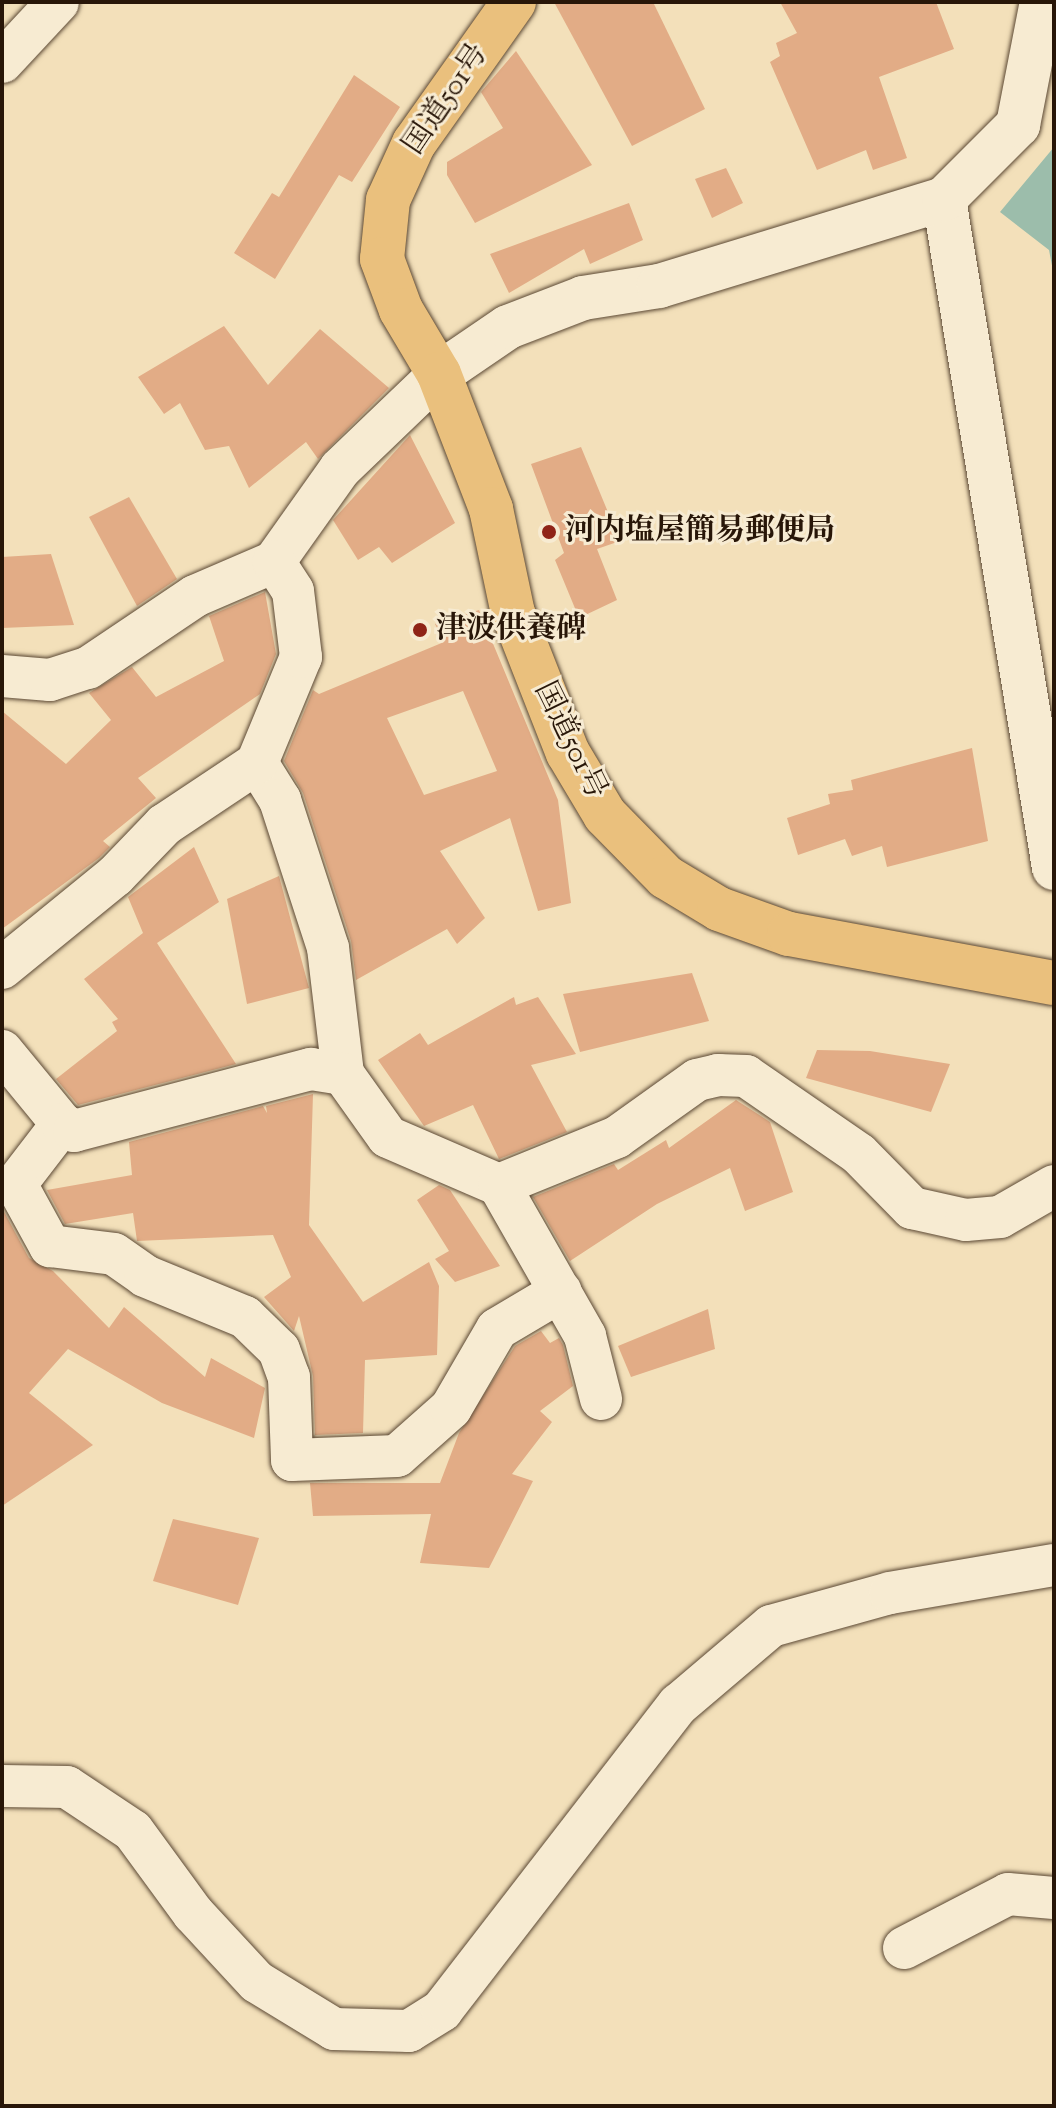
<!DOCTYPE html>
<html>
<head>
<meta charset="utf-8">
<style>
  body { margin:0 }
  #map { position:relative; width:1056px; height:2108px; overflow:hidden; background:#f3e0ba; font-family:"Sorts Mill Goudy","Noto Serif JP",serif }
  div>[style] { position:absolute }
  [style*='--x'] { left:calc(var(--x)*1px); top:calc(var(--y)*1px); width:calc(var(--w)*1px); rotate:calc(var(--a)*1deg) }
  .water>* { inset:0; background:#9cbdab }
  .building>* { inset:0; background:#e2ac86 }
  .roads { filter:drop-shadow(0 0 2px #5b4834) drop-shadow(0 0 2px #5b4834) }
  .street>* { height:42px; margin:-21px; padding:0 21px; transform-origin:21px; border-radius:21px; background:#f7ebd2 }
  .secondary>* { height:44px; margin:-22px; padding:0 22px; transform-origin:22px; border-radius:22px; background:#f7ebd2 }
  .highway>* { height:44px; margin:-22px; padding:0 22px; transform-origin:22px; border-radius:22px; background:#eac07d }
  .dots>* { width:22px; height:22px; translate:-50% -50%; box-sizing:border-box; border:4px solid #f7ebd2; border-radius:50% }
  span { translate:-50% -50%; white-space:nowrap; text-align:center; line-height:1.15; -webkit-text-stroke:6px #f7ebd2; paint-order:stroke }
  .street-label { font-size:30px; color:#281608 }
  .poi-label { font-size:30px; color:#281608; font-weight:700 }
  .left { translate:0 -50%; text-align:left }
  .frame { position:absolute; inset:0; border:4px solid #281608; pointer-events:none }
</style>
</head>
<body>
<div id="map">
  <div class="water">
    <i style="clip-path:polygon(1054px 147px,1054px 276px,1049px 250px,1000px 212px)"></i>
  </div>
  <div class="building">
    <i style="clip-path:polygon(554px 2px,653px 2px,705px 109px,632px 146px)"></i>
    <i style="clip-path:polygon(780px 2px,936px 2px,954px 49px,879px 77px,907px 158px,873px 170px,866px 150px,817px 170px,770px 62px,780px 56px,776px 43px,797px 33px)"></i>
    <i style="clip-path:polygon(516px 51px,592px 165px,475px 223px,447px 175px,447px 162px,503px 128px,481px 92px)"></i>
    <i style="clip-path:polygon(354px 75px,400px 107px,352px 182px,339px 175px,275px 279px,234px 253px,272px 193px,279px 197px)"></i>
    <i style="clip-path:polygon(726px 168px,743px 203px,712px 218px,695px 179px)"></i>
    <i style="clip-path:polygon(629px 203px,643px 240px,590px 264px,584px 249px,509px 293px,490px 254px)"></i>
    <i style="clip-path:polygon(224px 326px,268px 385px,320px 329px,389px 388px,318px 459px,306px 442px,249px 488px,229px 446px,205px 450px,180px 403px,164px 414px,138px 377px)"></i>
    <i style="clip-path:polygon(410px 435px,455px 523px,392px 563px,379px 547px,358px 560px,333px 520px)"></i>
    <i style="clip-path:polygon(581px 447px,620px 541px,597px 549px,617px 600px,579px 618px,555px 560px,564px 553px,531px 464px)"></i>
    <i style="clip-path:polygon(129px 497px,177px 579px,137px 606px,89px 517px)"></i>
    <i style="clip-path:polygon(51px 554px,74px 625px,2px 628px,2px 557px)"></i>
    <i style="clip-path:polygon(265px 592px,276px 654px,260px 694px,138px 778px,156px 798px,103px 841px,110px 847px,99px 858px,2px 929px,2px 711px,66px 764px,111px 720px,89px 693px,132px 667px,156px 697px,224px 661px,209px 616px)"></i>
    <i style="clip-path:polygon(evenodd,479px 610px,558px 800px,571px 903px,538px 911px,510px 818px,440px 851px,485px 918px,457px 944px,447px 929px,356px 980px,351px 941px,303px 793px,284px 761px,313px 690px,319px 694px,444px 642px,435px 624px,479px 610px,463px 691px,497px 771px,424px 795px,387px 718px,463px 691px)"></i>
    <i style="clip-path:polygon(972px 748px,988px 841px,887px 867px,882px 846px,852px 856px,845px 839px,798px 855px,787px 818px,830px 804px,828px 794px,853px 790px,851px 780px)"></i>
    <i style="clip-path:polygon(194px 847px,219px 902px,157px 943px,236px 1064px,78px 1105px,56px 1079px,117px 1031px,112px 1022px,118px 1019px,84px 979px,143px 933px,128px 897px)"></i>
    <i style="clip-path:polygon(279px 876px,309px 988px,247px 1004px,227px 899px)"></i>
    <i style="clip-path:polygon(692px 973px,709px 1021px,580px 1052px,563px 994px)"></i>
    <i style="clip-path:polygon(514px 997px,516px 1005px,538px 997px,576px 1054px,531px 1065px,567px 1132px,499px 1159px,473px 1105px,424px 1126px,378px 1060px,420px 1033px,428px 1045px)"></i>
    <i style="clip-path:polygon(817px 1050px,870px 1051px,950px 1064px,931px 1112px,806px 1078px)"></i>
    <i style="clip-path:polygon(313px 1094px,309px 1225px,363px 1302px,429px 1262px,439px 1286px,437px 1355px,365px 1360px,363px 1433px,315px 1435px,313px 1376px,299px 1316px,294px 1331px,264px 1297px,291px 1277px,273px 1235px,137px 1241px,133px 1213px,65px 1224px,47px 1190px,132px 1175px,129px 1142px,263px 1106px,267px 1113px,266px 1106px)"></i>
    <i style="clip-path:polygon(736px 1100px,770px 1122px,793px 1192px,745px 1211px,730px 1168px,657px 1204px,570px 1261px,533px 1197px,614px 1164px,618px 1170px,666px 1140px,669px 1148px)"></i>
    <i style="clip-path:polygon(439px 1185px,450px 1190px,500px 1266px,455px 1282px,435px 1259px,449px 1251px,417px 1200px)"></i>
    <i style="clip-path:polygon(2px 1208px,29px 1258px,53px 1271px,109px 1328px,124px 1307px,205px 1377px,211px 1358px,265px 1388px,254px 1438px,162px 1403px,68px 1349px,29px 1393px,93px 1445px,2px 1506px)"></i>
    <i style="clip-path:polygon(708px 1309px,715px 1349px,631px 1377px,618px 1346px)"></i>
    <i style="clip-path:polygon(541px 1331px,550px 1343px,559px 1338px,563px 1345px,573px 1386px,540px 1411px,552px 1422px,512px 1474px,533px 1481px,489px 1568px,420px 1563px,431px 1514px,313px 1516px,310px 1483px,440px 1483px,459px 1433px,515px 1346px)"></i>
    <i style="clip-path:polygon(173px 1519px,259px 1538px,238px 1605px,153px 1581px)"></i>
  </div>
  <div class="roads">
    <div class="street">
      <i style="--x:2;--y:62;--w:82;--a:-47"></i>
      <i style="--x:2;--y:676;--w:48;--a:4.8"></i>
      <i style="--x:50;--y:680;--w:40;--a:-18"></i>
      <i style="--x:88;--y:668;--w:129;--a:-33.9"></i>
      <i style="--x:195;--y:596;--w:86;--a:-23.3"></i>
      <i style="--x:274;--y:562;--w:114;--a:-54.6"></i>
      <i style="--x:340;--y:469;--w:137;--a:-43.8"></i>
      <i style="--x:257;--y:763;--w:44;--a:58.1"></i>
      <i style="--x:280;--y:800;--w:156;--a:72"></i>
      <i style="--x:328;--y:948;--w:127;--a:83.2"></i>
      <i style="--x:343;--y:1074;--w:77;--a:54.5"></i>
      <i style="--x:388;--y:1137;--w:121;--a:23.4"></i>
      <i style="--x:499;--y:1185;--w:174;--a:60.3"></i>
      <i style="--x:585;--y:1336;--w:65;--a:75.7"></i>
      <i style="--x:2;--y:968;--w:146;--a:-39.2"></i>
      <i style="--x:115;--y:876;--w:71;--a:-46.1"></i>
      <i style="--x:164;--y:825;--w:112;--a:-33.7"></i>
      <i style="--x:257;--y:763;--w:115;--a:-67.5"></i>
      <i style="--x:301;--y:657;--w:66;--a:-96.9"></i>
      <i style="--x:293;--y:591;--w:35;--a:-123"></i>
      <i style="--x:2;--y:1051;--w:94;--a:50.6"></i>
      <i style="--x:62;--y:1124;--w:76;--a:127.5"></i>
      <i style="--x:16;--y:1184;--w:71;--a:61.3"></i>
      <i style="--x:50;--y:1246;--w:64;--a:7.1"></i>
      <i style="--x:114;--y:1254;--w:38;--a:35"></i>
      <i style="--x:145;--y:1276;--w:108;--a:22.3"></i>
      <i style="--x:245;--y:1317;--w:47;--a:44.1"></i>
      <i style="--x:279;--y:1350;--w:29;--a:70"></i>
      <i style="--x:289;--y:1377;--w:83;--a:87.9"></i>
      <i style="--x:292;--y:1460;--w:105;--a:-2.2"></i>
      <i style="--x:397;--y:1456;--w:72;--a:-41.6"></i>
      <i style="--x:451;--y:1408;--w:91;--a:-59.8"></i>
      <i style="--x:497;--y:1329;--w:74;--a:-30.7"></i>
      <i style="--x:62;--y:1124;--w:14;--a:30"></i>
      <i style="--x:74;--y:1131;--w:245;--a:-14.7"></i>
      <i style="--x:311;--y:1069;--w:32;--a:9"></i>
      <i style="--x:499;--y:1185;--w:127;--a:-22.1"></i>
      <i style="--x:617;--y:1137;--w:98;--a:-35.5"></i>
      <i style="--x:697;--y:1080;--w:22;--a:-13"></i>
      <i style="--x:718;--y:1075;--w:28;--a:2"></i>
      <i style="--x:746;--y:1076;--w:137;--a:34.6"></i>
      <i style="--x:859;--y:1154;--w:76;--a:45.5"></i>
      <i style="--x:912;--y:1208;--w:55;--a:12.5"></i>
      <i style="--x:966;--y:1220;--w:34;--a:-5"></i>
      <i style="--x:1000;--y:1217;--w:62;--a:-29.9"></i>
      <i style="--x:2;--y:1786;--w:65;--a:0.9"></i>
      <i style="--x:67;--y:1787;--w:79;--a:33.7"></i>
      <i style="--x:133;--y:1831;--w:102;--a:53.8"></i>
      <i style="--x:193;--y:1913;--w:94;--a:47.2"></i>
      <i style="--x:257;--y:1982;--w:90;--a:31.4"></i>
      <i style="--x:334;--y:2029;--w:75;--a:1.5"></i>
      <i style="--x:409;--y:2031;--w:39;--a:-32"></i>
      <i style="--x:442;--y:2010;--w:386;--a:-52.3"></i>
      <i style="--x:678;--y:1705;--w:122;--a:-40.3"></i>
      <i style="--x:771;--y:1626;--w:123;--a:-15.5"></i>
      <i style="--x:890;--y:1593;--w:166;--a:-9.7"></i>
      <i style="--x:904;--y:1948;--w:117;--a:-27.4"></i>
      <i style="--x:1008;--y:1894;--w:46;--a:5"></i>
    </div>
    <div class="secondary">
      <i style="--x:944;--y:199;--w:678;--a:80.66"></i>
      <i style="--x:439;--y:374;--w:83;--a:-34.3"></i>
      <i style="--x:508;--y:327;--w:80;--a:-21.1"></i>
      <i style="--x:583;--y:298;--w:77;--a:-9"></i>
      <i style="--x:659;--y:286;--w:298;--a:-17"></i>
      <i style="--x:944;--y:199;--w:105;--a:-45"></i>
      <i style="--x:1018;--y:125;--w:125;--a:-79"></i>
    </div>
    <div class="highway">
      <i style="--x:514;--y:2;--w:173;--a:125.3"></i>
      <i style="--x:414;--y:143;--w:63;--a:114.5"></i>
      <i style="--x:388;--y:200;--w:59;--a:95.8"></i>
      <i style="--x:382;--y:259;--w:54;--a:69.6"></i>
      <i style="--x:401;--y:310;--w:74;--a:59.3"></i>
      <i style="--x:439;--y:374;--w:145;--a:68.9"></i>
      <i style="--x:491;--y:509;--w:106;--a:78.1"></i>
      <i style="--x:513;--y:613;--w:150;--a:68.6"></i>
      <i style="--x:568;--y:753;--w:72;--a:59.2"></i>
      <i style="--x:605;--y:815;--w:87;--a:45.5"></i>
      <i style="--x:666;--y:877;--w:62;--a:31.1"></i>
      <i style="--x:719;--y:909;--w:74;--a:19.7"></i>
      <i style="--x:789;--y:934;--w:269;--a:10.5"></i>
    </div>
  </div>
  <div class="dots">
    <i style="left:549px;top:532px;background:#8f2418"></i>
    <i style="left:420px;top:630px;background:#8f2418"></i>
  </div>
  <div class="street-label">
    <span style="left:447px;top:100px;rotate:-56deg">国道501号</span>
    <span style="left:569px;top:741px;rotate:64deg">国道501号</span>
  </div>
  <div class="poi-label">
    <span class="left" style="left:565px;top:532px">河内塩屋簡易郵便局</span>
    <span class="left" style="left:436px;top:630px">津波供養碑</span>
  </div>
  <div class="frame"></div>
</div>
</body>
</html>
